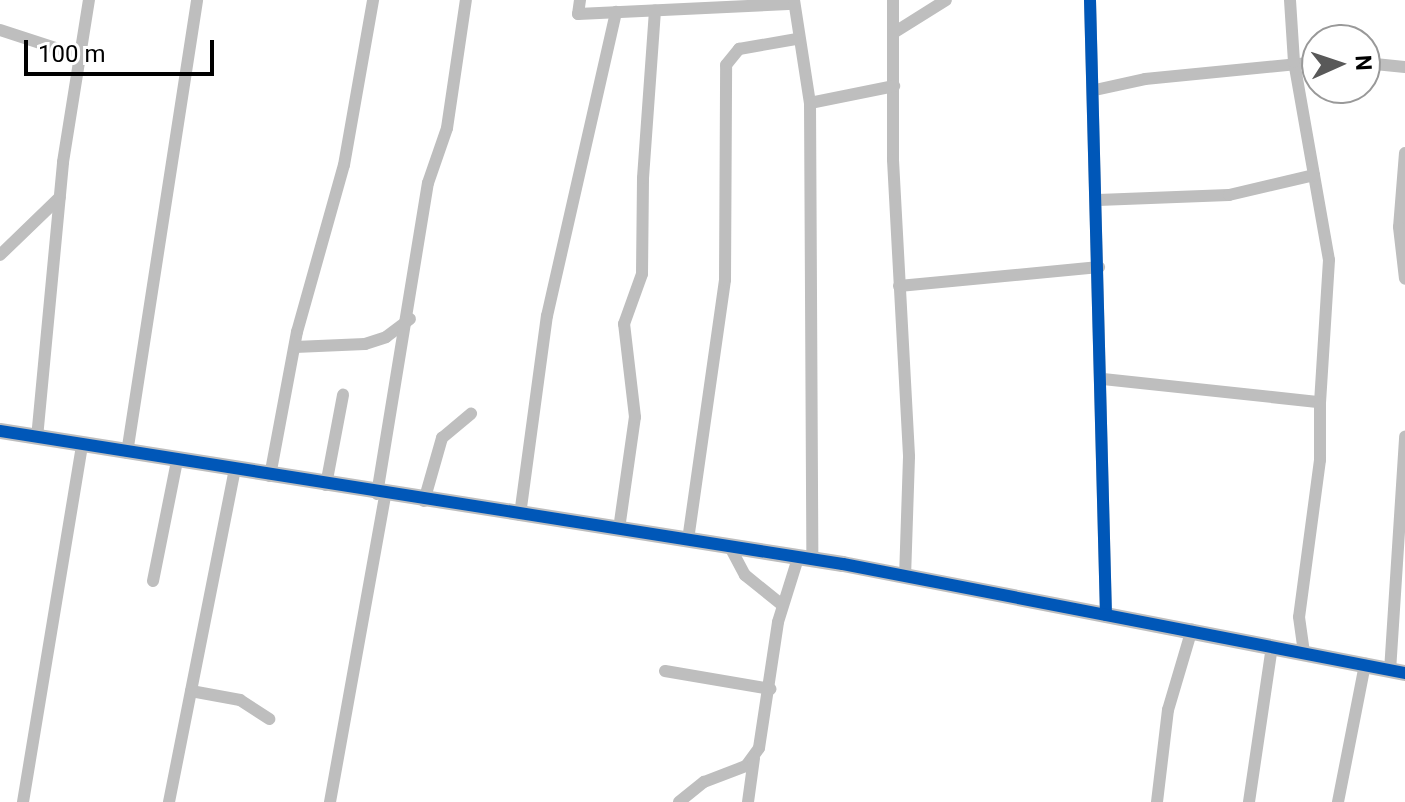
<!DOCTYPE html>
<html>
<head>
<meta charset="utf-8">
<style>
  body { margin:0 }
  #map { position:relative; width:1405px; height:802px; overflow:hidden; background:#fff; font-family:Roboto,sans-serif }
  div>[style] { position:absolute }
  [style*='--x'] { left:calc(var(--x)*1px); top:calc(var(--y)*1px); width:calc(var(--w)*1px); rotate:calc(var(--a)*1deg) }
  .minor>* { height:12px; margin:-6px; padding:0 6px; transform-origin:6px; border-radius:6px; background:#bebebe }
  .tertiary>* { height:16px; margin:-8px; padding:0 8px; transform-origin:8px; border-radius:8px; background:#bebebe }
  .cycleway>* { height:12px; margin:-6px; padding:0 6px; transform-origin:6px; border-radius:6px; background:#0057b8 }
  span { translate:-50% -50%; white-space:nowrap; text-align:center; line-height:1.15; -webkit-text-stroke:7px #fff; paint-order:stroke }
  .north { position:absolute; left:1301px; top:24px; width:80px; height:80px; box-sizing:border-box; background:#fff; border:2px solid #999; border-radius:50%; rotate:87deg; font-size:22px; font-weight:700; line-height:32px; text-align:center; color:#000 }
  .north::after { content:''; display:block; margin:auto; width:28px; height:36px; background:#595959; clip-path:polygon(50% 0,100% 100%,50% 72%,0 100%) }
  .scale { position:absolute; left:24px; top:40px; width:190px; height:36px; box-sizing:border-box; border:4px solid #000; border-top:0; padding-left:10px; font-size:24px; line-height:28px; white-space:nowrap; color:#000; -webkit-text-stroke:6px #fff; paint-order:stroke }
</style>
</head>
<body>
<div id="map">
  <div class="minor">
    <i style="--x:580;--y:0;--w:14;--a:98"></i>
    <i style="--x:578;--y:14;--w:216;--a:-2.7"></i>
    <i style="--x:794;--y:0;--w:104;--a:81.2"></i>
    <i style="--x:810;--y:103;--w:457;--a:89.7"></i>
    <i style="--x:893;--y:0;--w:160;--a:90"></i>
    <i style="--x:893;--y:160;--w:297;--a:86.9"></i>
    <i style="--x:909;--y:457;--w:120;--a:91.9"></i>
    <i style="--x:1090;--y:0;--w:615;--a:88.51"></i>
    <i style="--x:0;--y:30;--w:84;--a:18"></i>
    <i style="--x:895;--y:32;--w:60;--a:-32.1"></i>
    <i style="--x:1365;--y:63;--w:40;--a:5.7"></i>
    <i style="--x:1095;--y:90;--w:51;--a:-12.4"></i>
    <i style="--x:1145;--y:79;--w:173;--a:-5.6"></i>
    <i style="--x:810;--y:103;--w:86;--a:-11.4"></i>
    <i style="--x:1405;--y:153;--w:74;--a:94.6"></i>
    <i style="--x:1399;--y:227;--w:52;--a:83.4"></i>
    <i style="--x:1314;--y:175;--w:86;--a:80"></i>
    <i style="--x:1329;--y:260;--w:142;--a:93.6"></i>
    <i style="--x:1098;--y:200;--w:131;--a:-2.2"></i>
    <i style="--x:1229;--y:195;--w:87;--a:-13.2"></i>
    <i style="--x:1314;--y:175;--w:115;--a:-100"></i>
    <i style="--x:1294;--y:62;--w:62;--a:-93.7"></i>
    <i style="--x:0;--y:255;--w:83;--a:-44"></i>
    <i style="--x:899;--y:286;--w:201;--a:-5.4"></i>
    <i style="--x:295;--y:347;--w:70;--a:-2.5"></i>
    <i style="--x:365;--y:344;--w:22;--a:-18"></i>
    <i style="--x:386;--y:337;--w:30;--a:-37"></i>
    <i style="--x:1103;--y:379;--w:218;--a:6.1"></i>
    <i style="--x:1320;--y:402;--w:58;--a:90"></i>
    <i style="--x:1320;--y:460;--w:158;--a:97.6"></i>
    <i style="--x:1299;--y:617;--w:36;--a:82"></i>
    <i style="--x:37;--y:438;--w:277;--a:-84.6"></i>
    <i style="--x:63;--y:162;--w:164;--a:-80.9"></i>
    <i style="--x:127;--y:453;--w:458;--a:-81.2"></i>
    <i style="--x:270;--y:476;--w:147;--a:-79.4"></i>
    <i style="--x:297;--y:332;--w:173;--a:-74.3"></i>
    <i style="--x:344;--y:165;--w:168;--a:-80"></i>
    <i style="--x:326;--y:485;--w:92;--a:-79.3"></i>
    <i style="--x:377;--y:494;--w:315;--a:-80.7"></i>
    <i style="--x:428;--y:183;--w:58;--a:-70.9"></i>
    <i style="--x:447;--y:128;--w:129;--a:-81.6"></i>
    <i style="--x:424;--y:501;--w:66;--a:-74.1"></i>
    <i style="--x:442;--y:438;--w:38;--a:-40"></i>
    <i style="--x:520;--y:515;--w:201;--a:-82.3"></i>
    <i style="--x:547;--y:316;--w:312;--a:-77.2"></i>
    <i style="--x:619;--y:529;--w:113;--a:-81.9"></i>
    <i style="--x:635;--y:417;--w:94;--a:-96.7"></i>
    <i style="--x:624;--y:324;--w:53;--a:-70.2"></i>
    <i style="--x:642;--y:274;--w:96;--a:-89.4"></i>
    <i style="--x:643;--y:178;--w:168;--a:-85.9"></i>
    <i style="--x:688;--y:540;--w:263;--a:-81.9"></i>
    <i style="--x:725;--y:280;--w:215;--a:-89.7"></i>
    <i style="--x:726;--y:65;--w:21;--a:-51"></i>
    <i style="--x:739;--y:49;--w:59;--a:-9.8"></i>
    <i style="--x:730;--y:547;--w:32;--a:62"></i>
    <i style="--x:745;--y:575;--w:48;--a:39"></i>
    <i style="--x:153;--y:581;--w:122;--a:-78.7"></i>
    <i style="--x:665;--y:671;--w:107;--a:9.7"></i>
    <i style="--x:1390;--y:671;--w:235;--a:-86.3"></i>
    <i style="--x:191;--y:691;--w:50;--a:10.4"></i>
    <i style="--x:240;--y:700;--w:35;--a:33"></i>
    <i style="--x:23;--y:802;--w:362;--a:-80.6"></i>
    <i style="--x:169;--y:802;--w:338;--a:-78.8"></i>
    <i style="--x:330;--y:802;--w:312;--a:-79.8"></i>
    <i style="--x:679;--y:802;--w:32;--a:-39"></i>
    <i style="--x:704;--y:782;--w:45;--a:-20.9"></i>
    <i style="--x:746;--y:766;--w:22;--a:-54"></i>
    <i style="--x:759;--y:748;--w:127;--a:-81.4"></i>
    <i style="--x:778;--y:622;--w:67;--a:-72.6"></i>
    <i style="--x:748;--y:802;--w:44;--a:-82.2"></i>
    <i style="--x:1157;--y:802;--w:93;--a:-83.2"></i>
    <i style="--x:1168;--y:710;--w:84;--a:-73.5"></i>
    <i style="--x:1249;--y:802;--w:158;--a:-81.6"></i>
    <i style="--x:1338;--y:802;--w:141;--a:-78.9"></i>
  </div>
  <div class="tertiary">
    <i style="--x:0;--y:431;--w:853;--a:8.97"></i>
    <i style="--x:843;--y:564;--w:572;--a:10.98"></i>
  </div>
  <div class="cycleway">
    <i style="--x:1090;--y:0;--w:615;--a:88.51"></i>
    <i style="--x:0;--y:431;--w:853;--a:8.97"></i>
    <i style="--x:843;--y:564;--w:572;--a:10.98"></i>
  </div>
  <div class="north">N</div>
  <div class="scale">100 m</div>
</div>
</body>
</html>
